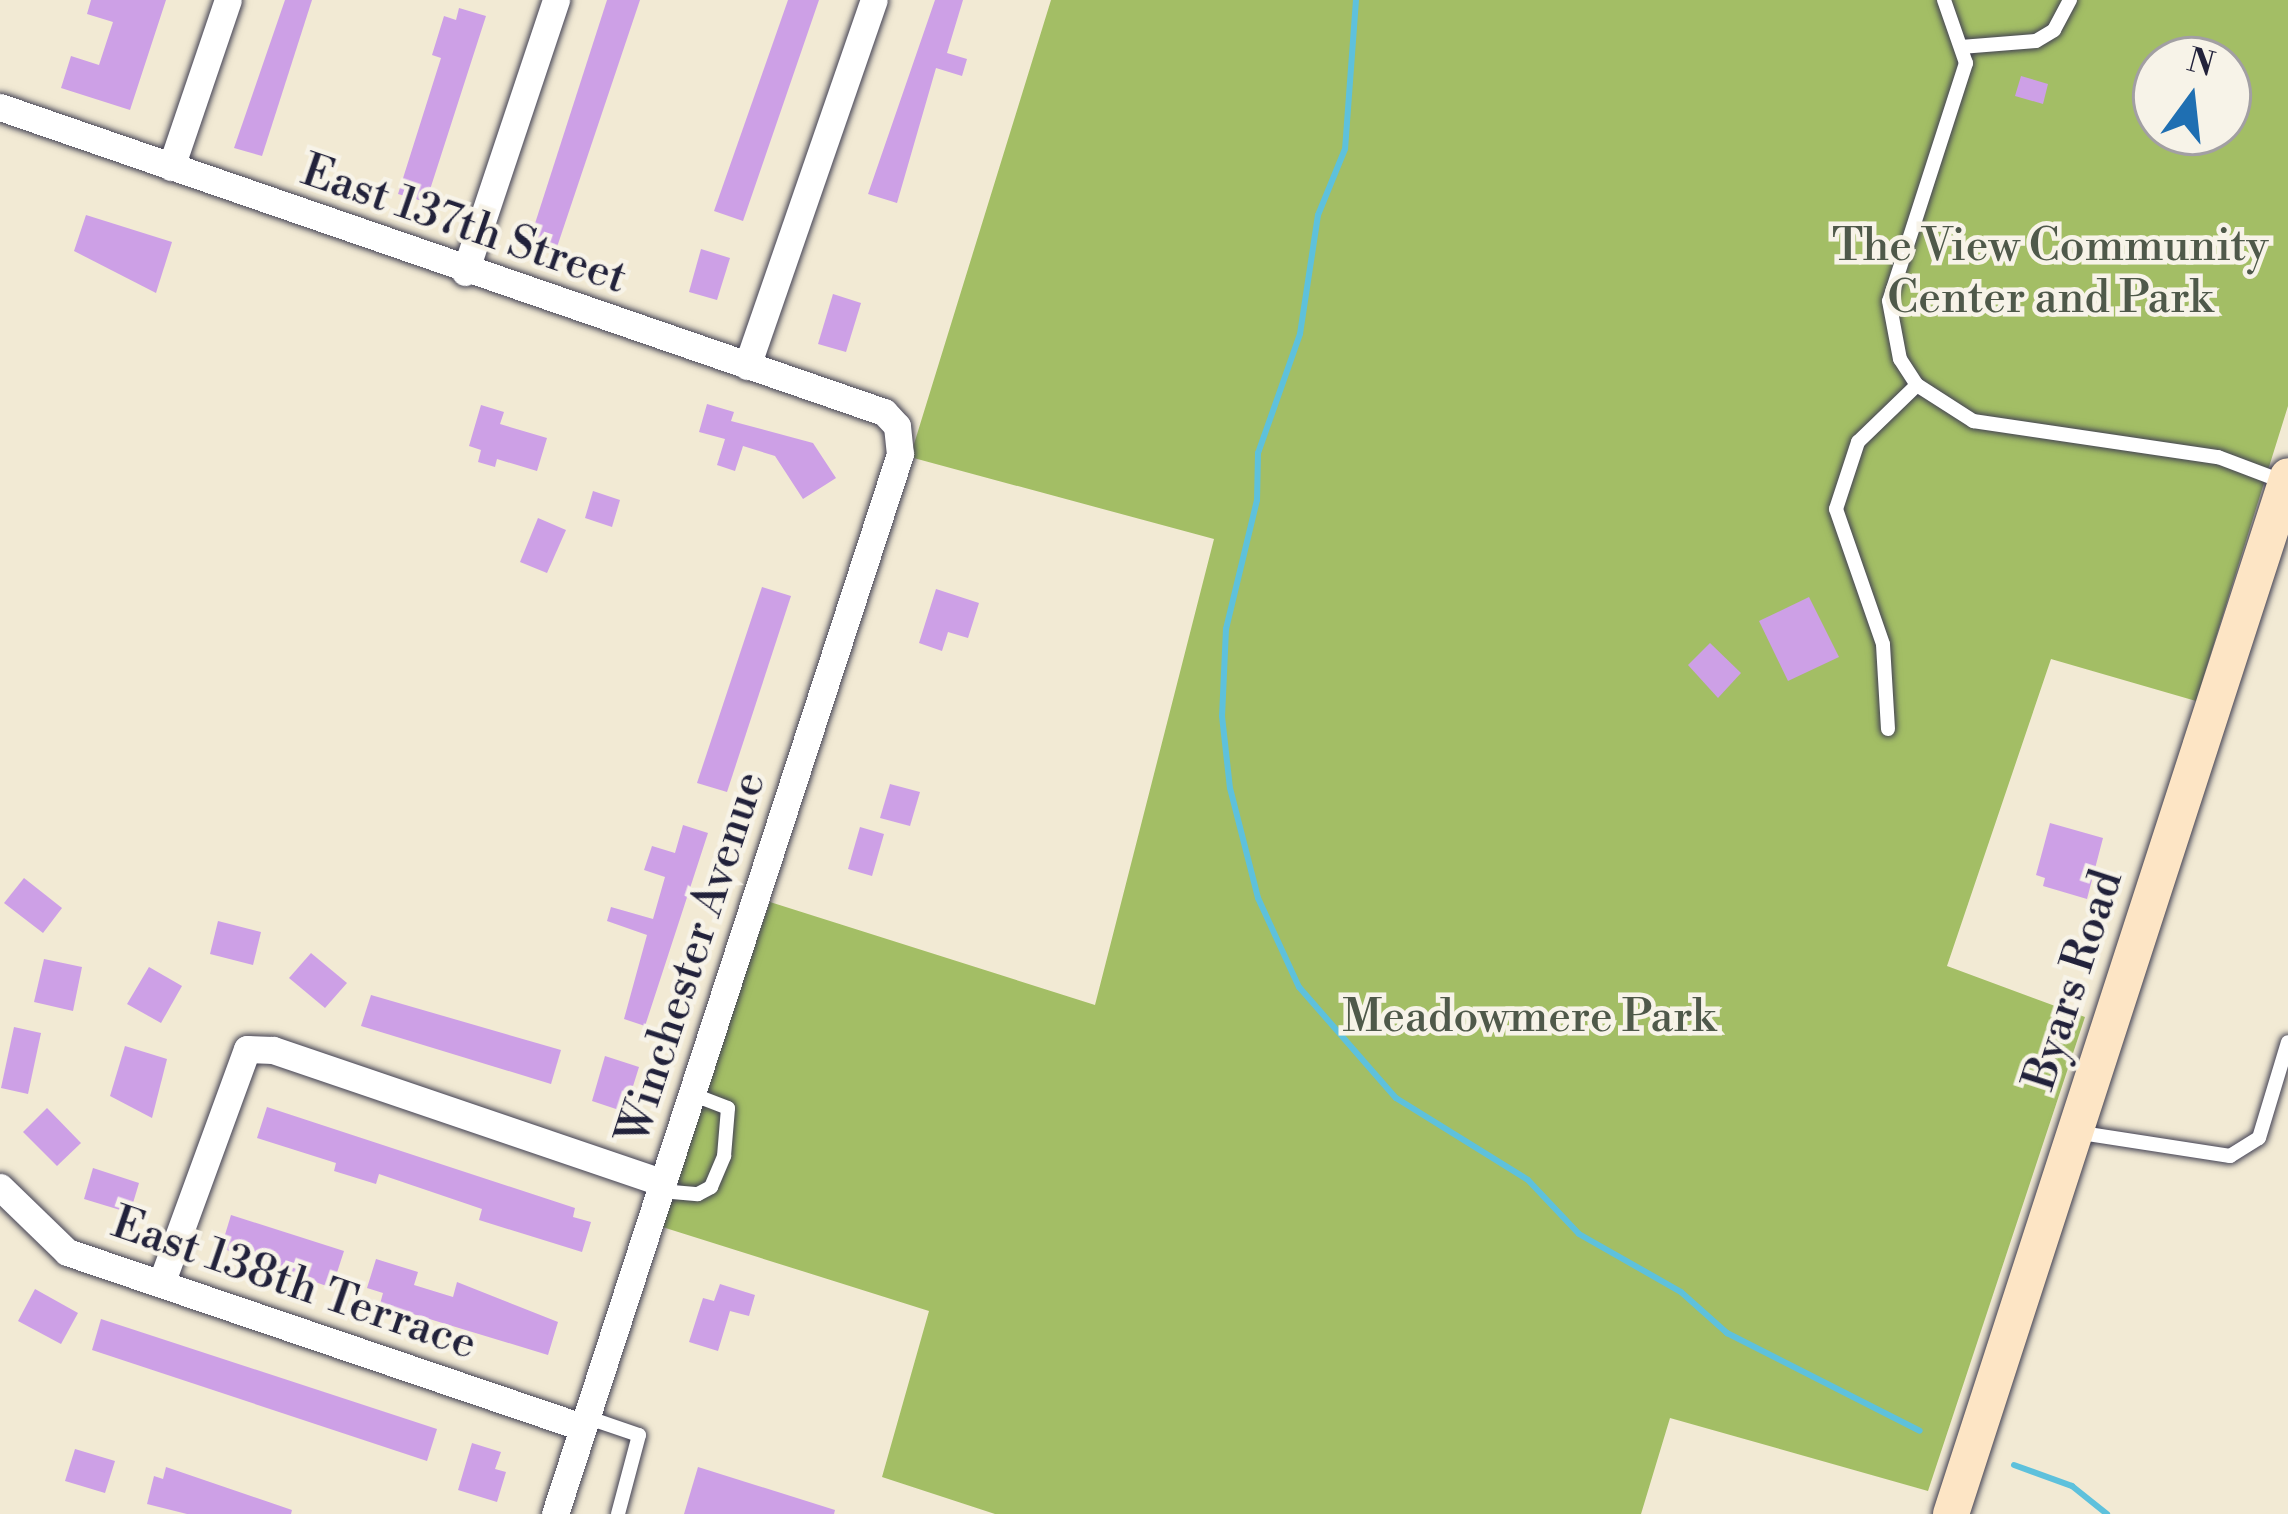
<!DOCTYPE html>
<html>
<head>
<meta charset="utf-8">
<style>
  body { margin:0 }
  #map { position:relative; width:2288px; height:1514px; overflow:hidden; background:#f2ead4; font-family:"Libre Bodoni",serif }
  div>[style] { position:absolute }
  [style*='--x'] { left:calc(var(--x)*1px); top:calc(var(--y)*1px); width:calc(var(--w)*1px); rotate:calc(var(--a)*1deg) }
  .green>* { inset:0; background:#a3be65 }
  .stream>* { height:6px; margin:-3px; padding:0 3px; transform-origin:3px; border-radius:3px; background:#5ec1dc }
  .building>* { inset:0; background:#cda0e6 }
  .roads { filter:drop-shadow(0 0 3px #414052) drop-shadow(0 0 3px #414052) }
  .lane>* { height:14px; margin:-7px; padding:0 7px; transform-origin:7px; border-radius:7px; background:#fff }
  .street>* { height:27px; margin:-13.5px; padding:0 13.5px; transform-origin:13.5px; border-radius:13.5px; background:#fff }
  .secondary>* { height:36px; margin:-18px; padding:0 18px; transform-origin:18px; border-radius:18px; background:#fde5c5 }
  span { translate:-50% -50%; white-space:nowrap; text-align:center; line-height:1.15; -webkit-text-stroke:9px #f7f3e8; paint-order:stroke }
  .street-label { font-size:45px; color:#22223b }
  .park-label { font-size:45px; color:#4f594a }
  .north { position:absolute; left:2132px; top:36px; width:120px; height:120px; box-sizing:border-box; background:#f7f3e8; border:3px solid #a29fa3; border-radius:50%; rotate:15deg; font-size:33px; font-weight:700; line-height:48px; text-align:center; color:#22223b }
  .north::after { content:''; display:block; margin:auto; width:42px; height:54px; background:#1f6fb2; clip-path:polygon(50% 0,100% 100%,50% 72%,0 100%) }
</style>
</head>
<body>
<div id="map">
  <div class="green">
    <i style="clip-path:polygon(evenodd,1051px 0,2288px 0,2288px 406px,2196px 701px,2051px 659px,1947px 966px,2085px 1017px,1928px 1491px,1670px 1418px,1641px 1514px,995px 1514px,882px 1477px,929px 1311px,656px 1225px,770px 902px,1095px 1005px,1214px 539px,910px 457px,1051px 0,2156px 60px,2228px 60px,2228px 132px,2156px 132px,2156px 60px)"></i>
  </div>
  <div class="stream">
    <i style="--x:1356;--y:0;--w:149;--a:94.2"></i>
    <i style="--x:1345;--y:149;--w:71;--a:112.2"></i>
    <i style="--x:1318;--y:215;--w:120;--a:98.6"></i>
    <i style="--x:1300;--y:334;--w:126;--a:109.4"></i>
    <i style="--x:1258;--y:453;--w:47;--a:91.2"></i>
    <i style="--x:1257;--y:500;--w:133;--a:103.5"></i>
    <i style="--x:1226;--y:629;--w:87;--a:92.6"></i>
    <i style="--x:1222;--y:716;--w:72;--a:83.7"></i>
    <i style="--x:1230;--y:788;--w:114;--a:75.7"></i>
    <i style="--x:1258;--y:898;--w:98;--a:65.3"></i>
    <i style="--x:1299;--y:987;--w:147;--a:48.9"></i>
    <i style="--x:1396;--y:1098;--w:155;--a:31.8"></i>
    <i style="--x:1528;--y:1180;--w:74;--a:46.6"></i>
    <i style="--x:1579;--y:1234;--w:117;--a:29.6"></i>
    <i style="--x:1681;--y:1292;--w:62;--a:41.7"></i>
    <i style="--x:1727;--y:1333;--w:216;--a:26.9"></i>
    <i style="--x:2014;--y:1465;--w:62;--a:19.9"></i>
    <i style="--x:2072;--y:1486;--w:45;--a:38.7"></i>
  </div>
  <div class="building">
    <i style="clip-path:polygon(91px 0,166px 0,130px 110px,61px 88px,71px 56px,99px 65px,113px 22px,87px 14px)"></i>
    <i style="clip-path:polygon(285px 0,312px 0,262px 156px,234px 148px)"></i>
    <i style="clip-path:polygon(607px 0,640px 0,557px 247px,530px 239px)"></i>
    <i style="clip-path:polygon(788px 0,819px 0,743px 221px,714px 211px)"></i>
    <i style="clip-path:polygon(935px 0,963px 0,947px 53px,967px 59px,962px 76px,936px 68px,897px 203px,868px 194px)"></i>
    <i style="clip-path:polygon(459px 8px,486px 16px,426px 202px,398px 194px,441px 58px,432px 55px,444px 16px,456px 20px)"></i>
    <i style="clip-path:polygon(2021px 76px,2048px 84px,2043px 104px,2015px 96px)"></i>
    <i style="clip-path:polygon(86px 215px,172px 242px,156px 293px,74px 251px)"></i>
    <i style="clip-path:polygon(701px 249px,730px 258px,717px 300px,689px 292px)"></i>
    <i style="clip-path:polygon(833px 294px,861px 303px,846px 352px,818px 344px)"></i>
    <i style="clip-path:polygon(707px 404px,734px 412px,731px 421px,813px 443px,836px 478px,803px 499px,775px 456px,743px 446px,735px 471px,717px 465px,725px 439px,699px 432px)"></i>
    <i style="clip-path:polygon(481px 405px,504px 412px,500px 424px,547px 438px,537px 471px,497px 459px,495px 467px,478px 462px,481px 450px,469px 446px)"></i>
    <i style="clip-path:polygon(593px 491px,620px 500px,612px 527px,585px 518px)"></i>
    <i style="clip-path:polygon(538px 518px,566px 530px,547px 573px,520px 562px)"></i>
    <i style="clip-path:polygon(762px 587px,791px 596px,727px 792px,697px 783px)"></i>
    <i style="clip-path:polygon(936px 589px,979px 603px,968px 638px,948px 632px,942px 651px,919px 643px)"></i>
    <i style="clip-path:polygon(1809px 597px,1839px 657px,1788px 681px,1759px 621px)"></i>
    <i style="clip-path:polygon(1710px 643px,1741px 673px,1718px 698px,1688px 665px)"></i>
    <i style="clip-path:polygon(890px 784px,920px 792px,910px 826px,880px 818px)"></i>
    <i style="clip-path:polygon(2050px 823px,2103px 838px,2087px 899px,2043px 886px,2045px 878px,2036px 875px)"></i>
    <i style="clip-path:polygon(683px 825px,708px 833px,645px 1026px,624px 1019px,647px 935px,607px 921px,611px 907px,653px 919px,665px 877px,644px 870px,652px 846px,675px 853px)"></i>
    <i style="clip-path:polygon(860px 827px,884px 834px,872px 876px,848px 869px)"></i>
    <i style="clip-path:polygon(24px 878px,62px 908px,43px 933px,4px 903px)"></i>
    <i style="clip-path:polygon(218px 921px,261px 932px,253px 965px,210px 954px)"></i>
    <i style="clip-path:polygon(311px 953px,347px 983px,325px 1008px,289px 978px)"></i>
    <i style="clip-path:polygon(44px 959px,82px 967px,73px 1011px,34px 1002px)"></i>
    <i style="clip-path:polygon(149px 967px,182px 986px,161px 1023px,127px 1004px)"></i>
    <i style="clip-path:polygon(371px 995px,561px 1050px,551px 1084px,361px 1026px)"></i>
    <i style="clip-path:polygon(14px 1027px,41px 1033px,28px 1094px,1px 1088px)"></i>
    <i style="clip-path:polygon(125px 1046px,167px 1059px,152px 1118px,110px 1096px)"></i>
    <i style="clip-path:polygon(605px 1056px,639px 1067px,625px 1112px,592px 1101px)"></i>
    <i style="clip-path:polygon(267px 1107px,575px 1208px,573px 1217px,591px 1222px,582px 1252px,479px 1220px,482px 1209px,379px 1174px,376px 1184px,334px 1171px,336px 1163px,257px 1138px)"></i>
    <i style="clip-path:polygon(47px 1108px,81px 1143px,57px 1166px,23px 1132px)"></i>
    <i style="clip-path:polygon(93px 1168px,139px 1183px,130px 1213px,84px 1199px)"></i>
    <i style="clip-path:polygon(231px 1215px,344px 1251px,332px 1288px,221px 1248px)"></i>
    <i style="clip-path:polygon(376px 1259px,418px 1272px,414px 1285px,453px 1297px,457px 1282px,558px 1322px,548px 1355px,380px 1304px,383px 1293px,367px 1288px)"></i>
    <i style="clip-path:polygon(720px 1284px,755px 1295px,749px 1316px,730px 1311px,718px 1351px,689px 1342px,703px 1298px,714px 1301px)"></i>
    <i style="clip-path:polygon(35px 1289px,78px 1313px,61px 1344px,18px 1321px)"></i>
    <i style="clip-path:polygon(101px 1319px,437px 1429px,427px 1461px,92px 1350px)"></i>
    <i style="clip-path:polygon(472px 1443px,501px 1452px,495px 1469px,506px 1472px,497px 1502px,458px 1490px)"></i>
    <i style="clip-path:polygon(75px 1449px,115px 1461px,105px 1493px,65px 1481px)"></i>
    <i style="clip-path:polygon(166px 1467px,292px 1510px,291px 1514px,187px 1514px,147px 1504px,154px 1476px,163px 1479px)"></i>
    <i style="clip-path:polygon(698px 1467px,835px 1510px,834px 1514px,684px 1514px)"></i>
  </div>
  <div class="roads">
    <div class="lane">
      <i style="--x:1944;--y:0;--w:67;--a:70.8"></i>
      <i style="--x:1966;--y:63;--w:250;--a:107.9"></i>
      <i style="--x:1889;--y:301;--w:59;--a:79.3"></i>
      <i style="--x:1900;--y:359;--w:31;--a:57"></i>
      <i style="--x:1917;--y:385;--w:67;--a:32.7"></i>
      <i style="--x:1973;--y:421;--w:248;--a:8.4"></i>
      <i style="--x:2218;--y:457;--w:71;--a:20.7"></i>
      <i style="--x:1961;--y:47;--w:75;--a:-4.6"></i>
      <i style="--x:2036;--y:41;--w:21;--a:-31"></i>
      <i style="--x:2054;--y:30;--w:34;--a:-62"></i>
      <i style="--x:1888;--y:729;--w:85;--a:-93.4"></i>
      <i style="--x:1883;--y:644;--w:143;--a:-109.2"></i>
      <i style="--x:1836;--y:509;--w:71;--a:-71.8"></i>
      <i style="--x:1858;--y:442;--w:82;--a:-44"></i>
      <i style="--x:2075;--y:1132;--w:157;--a:8.8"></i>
      <i style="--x:2230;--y:1156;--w:34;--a:-32"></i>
      <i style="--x:2259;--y:1138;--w:100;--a:-73.2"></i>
      <i style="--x:661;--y:1191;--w:37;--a:5"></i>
      <i style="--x:698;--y:1194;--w:15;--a:-28"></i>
      <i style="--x:711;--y:1187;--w:34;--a:-67"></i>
      <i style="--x:724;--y:1156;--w:48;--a:-85.2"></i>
      <i style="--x:728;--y:1108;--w:39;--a:-159"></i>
      <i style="--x:586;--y:1417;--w:56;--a:18.8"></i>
      <i style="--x:639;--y:1435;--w:82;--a:104.9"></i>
    </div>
    <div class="street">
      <i style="--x:0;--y:107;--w:935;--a:19.04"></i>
      <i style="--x:884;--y:412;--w:19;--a:47"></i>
      <i style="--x:897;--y:426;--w:28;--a:84"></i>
      <i style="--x:900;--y:454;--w:1115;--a:108.03"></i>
      <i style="--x:171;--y:167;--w:176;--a:-71.2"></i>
      <i style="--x:465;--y:272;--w:287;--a:-71.5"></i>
      <i style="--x:747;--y:366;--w:387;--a:-70.9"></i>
      <i style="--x:0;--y:1187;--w:93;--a:44.1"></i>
      <i style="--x:67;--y:1252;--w:544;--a:18.77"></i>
      <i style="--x:162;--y:1281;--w:247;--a:-69.9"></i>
      <i style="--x:247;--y:1049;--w:26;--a:2"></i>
      <i style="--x:273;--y:1050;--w:412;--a:18.8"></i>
    </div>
    <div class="secondary">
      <i style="--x:1951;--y:1514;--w:1091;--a:-72.01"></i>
    </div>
  </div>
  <div class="street-label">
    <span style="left:464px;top:225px;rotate:19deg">East 137th Street</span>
    <span style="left:692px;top:958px;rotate:-72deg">Winchester Avenue</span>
    <span style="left:2074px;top:980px;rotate:-72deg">Byars Road</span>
    <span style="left:294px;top:1284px;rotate:19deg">East 138th Terrace</span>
  </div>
  <div class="park-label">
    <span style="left:2050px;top:273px">The View Community<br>Center and Park</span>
    <span style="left:1529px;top:1018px">Meadowmere Park</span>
  </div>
  <div class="north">N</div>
</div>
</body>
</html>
